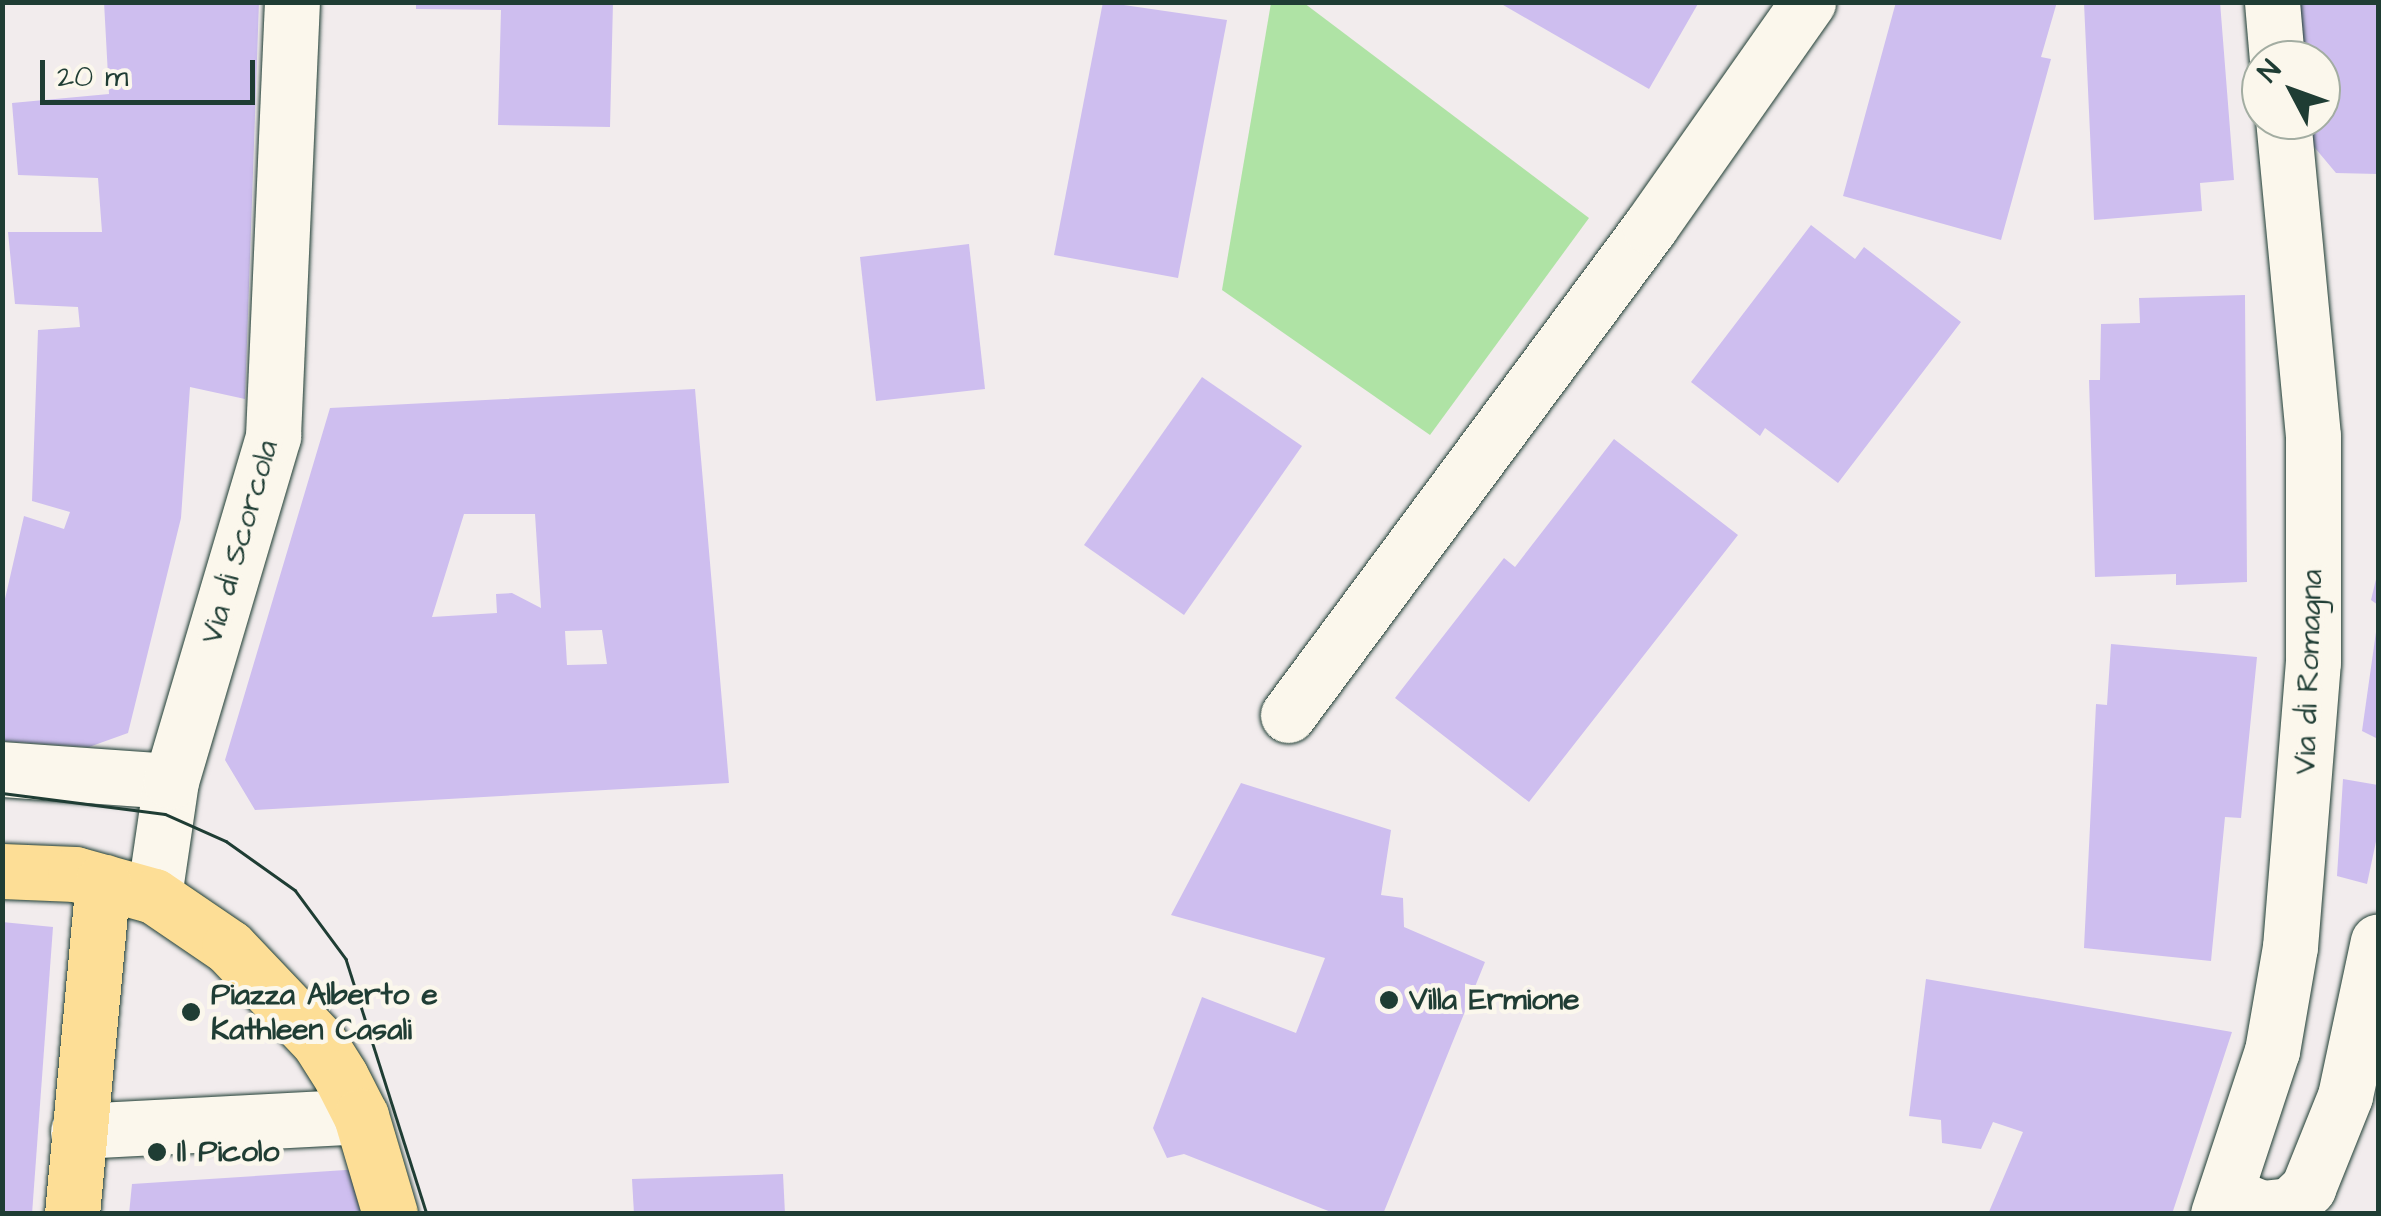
<!DOCTYPE html>
<html>
<head>
<meta charset="utf-8">
<style>
  body { margin:0 }
  #map { position:relative; width:2381px; height:1216px; overflow:hidden; background:#f2eced; font-family:"Architects Daughter",sans-serif }
  div>[style] { position:absolute }
  [style*='--x'] { left:calc(var(--x)*1px); top:calc(var(--y)*1px); width:calc(var(--w)*1px); rotate:calc(var(--a)*1deg) }
  .green>* { inset:0; background:#afe3a5 }
  .building>* { inset:0; background:#cebeef }
  .roads { filter:drop-shadow(0 0 2px #1f3d34) drop-shadow(0 0 2px #1f3d34) }
  .minor>* { height:55px; margin:-27.5px; padding:0 27.5px; transform-origin:27.5px; border-radius:27.5px; background:#fbf7ec }
  .major>* { height:55px; margin:-27.5px; padding:0 27.5px; transform-origin:27.5px; border-radius:27.5px; background:#fdde96 }
  .tram>* { height:2.5px; margin:-1.25px; padding:0 1.25px; transform-origin:1.25px; border-radius:1.25px; background:#1f3d34 }
  .dots>* { width:28px; height:28px; translate:-50% -50%; box-sizing:border-box; border:5px solid #fbf7ec; border-radius:50% }
  span { translate:-50% -50%; white-space:nowrap; text-align:center; line-height:1.15; -webkit-text-stroke:9px #fbf7ec; paint-order:stroke }
  .street-label { font-size:30px; color:#1f3d34 }
  .poi-label { font-size:30px; color:#1f3d34; font-weight:700 }
  .left { translate:0 -50%; text-align:left }
  .frame { position:absolute; inset:0; border:5px solid #1f3d34; pointer-events:none }
  .north { position:absolute; left:2241px; top:40px; width:100px; height:100px; box-sizing:border-box; background:#fbf7ec; border:2px solid #a3ada2; border-radius:50%; rotate:311deg; font-size:28px; font-weight:700; line-height:40px; text-align:center; color:#1f3d34 }
  .north::after { content:''; display:block; margin:auto; width:35px; height:45px; background:#1f3d34; clip-path:polygon(50% 0,100% 100%,50% 72%,0 100%) }
  .scale { position:absolute; left:40px; top:60px; width:215px; height:45px; box-sizing:border-box; border:5px solid #1f3d34; border-top:0; padding-left:12px; font-size:30px; line-height:35px; white-space:nowrap; color:#1f3d34; -webkit-text-stroke:8px #fbf7ec; paint-order:stroke }
</style>
</head>
<body>
<div id="map">
  <div class="green">
    <i style="clip-path:polygon(1271px 3px,1304px 3px,1589px 218px,1430px 435px,1222px 290px)"></i>
  </div>
  <div class="building">
    <i style="clip-path:polygon(104px 2px,259px 2px,245px 399px,190px 387px,181px 518px,128px 733px,89px 747px,2px 741px,2px 612px,24px 516px,64px 529px,70px 512px,32px 501px,38px 330px,80px 327px,78px 307px,15px 304px,8px 232px,102px 232px,98px 178px,18px 175px,12px 103px,109px 94px)"></i>
    <i style="clip-path:polygon(416px 2px,613px 2px,610px 127px,498px 125px,501px 10px,416px 9px)"></i>
    <i style="clip-path:polygon(1103px 2px,1227px 20px,1178px 278px,1054px 255px)"></i>
    <i style="clip-path:polygon(1498px 2px,1699px 2px,1649px 89px)"></i>
    <i style="clip-path:polygon(1896px 2px,2057px 2px,2041px 57px,2051px 59px,2001px 240px,1843px 196px)"></i>
    <i style="clip-path:polygon(2220px 2px,2234px 180px,2200px 183px,2202px 211px,2094px 220px,2084px 3px)"></i>
    <i style="clip-path:polygon(2294px 2px,2378px 2px,2378px 174px,2336px 173px,2310px 142px,2307px 120px,2321px 120px,2321px 60px,2300px 60px)"></i>
    <i style="clip-path:polygon(1811px 225px,1855px 259px,1864px 247px,1961px 322px,1838px 483px,1765px 428px,1760px 436px,1691px 382px)"></i>
    <i style="clip-path:polygon(969px 244px,985px 389px,876px 401px,860px 257px)"></i>
    <i style="clip-path:polygon(2245px 295px,2247px 582px,2176px 585px,2176px 574px,2095px 577px,2089px 380px,2100px 380px,2101px 324px,2140px 323px,2139px 298px)"></i>
    <i style="clip-path:polygon(1202px 377px,1302px 446px,1184px 615px,1084px 545px)"></i>
    <i style="clip-path:polygon(evenodd,695px 389px,729px 783px,255px 810px,225px 760px,330px 408px,695px 389px,464px 514px,535px 514px,541px 608px,512px 593px,496px 594px,497px 613px,432px 617px,464px 514px,695px 389px,602px 630px,607px 664px,567px 665px,565px 631px,602px 630px)"></i>
    <i style="clip-path:polygon(1614px 439px,1738px 535px,1529px 802px,1395px 698px,1504px 558px,1515px 567px)"></i>
    <i style="clip-path:polygon(2377px 575px,2378px 575px,2378px 605px,2371px 600px)"></i>
    <i style="clip-path:polygon(2376px 632px,2378px 632px,2378px 739px,2362px 731px)"></i>
    <i style="clip-path:polygon(2111px 644px,2257px 657px,2241px 818px,2225px 817px,2211px 961px,2084px 948px,2096px 704px,2107px 705px)"></i>
    <i style="clip-path:polygon(2343px 779px,2378px 785px,2378px 832px,2367px 884px,2337px 876px)"></i>
    <i style="clip-path:polygon(1241px 783px,1391px 830px,1381px 895px,1403px 898px,1404px 927px,1485px 962px,1383px 1214px,1336px 1214px,1184px 1154px,1167px 1158px,1153px 1128px,1202px 997px,1296px 1033px,1325px 958px,1171px 915px)"></i>
    <i style="clip-path:polygon(2px 922px,53px 927px,32px 1214px,2px 1214px)"></i>
    <i style="clip-path:polygon(1926px 979px,2232px 1032px,2172px 1214px,1988px 1214px,2023px 1132px,1993px 1122px,1981px 1149px,1942px 1143px,1941px 1120px,1909px 1116px)"></i>
    <i style="clip-path:polygon(361px 1169px,372px 1214px,129px 1214px,132px 1184px)"></i>
    <i style="clip-path:polygon(783px 1174px,785px 1214px,634px 1214px,632px 1179px)"></i>
  </div>
  <div class="roads">
    <div class="minor">
      <i style="--x:2272;--y:2;--w:58;--a:85.1"></i>
      <i style="--x:1288;--y:715;--w:608;--a:-53.43"></i>
      <i style="--x:1650;--y:227;--w:275;--a:-54.9"></i>
      <i style="--x:2;--y:769;--w:169;--a:4.1"></i>
      <i style="--x:154;--y:896;--w:116;--a:-81.6"></i>
      <i style="--x:171;--y:781;--w:360;--a:-73.5"></i>
      <i style="--x:273;--y:436;--w:434;--a:-87.5"></i>
      <i style="--x:78;--y:1131;--w:283;--a:-3"></i>
      <i style="--x:2227;--y:1194;--w:38;--a:22"></i>
      <i style="--x:2262;--y:1208;--w:28;--a:-6"></i>
      <i style="--x:2290;--y:1205;--w:25;--a:-43"></i>
      <i style="--x:2308;--y:1188;--w:99;--a:-68.1"></i>
      <i style="--x:2345;--y:1096;--w:158;--a:-78"></i>
      <i style="--x:2218;--y:1214;--w:172;--a:-71.7"></i>
      <i style="--x:2272;--y:1051;--w:106;--a:-80.2"></i>
      <i style="--x:2290;--y:947;--w:286;--a:-85.4"></i>
      <i style="--x:2313;--y:662;--w:226;--a:-90"></i>
      <i style="--x:2313;--y:436;--w:317;--a:-95.4"></i>
    </div>
    <div class="major">
      <i style="--x:2;--y:871;--w:73;--a:2.4"></i>
      <i style="--x:75;--y:874;--w:82;--a:15.6"></i>
      <i style="--x:154;--y:896;--w:91;--a:34.2"></i>
      <i style="--x:229;--y:947;--w:131;--a:46.5"></i>
      <i style="--x:319;--y:1042;--w:41;--a:57.8"></i>
      <i style="--x:341;--y:1077;--w:44;--a:62.9"></i>
      <i style="--x:361;--y:1116;--w:102;--a:73.5"></i>
      <i style="--x:72;--y:1214;--w:334;--a:-84.7"></i>
    </div>
  </div>
  <div class="tram">
    <i style="--x:2;--y:793;--w:164;--a:7.3"></i>
    <i style="--x:165;--y:814;--w:67;--a:23.9"></i>
    <i style="--x:226;--y:841;--w:85;--a:35.4"></i>
    <i style="--x:295;--y:890;--w:86;--a:53.5"></i>
    <i style="--x:346;--y:959;--w:268;--a:72.4"></i>
  </div>
  <div class="dots">
    <i style="left:1389px;top:1000px;background:#1f3d34"></i>
    <i style="left:191px;top:1012px;background:#1f3d34"></i>
    <i style="left:157px;top:1152px;background:#1f3d34"></i>
  </div>
  <div class="street-label">
    <span style="left:240px;top:542px;rotate:-74deg">Via di Scorcola</span>
    <span style="left:2309px;top:672px;rotate:-88deg">Via di Romagna</span>
  </div>
  <div class="poi-label">
    <span class="left" style="left:211px;top:1012px">Piazza Alberto e<br>Kathleen Casali</span>
    <span class="left" style="left:1409px;top:1000px">Villa Ermione</span>
    <span class="left" style="left:177px;top:1152px">Il Picolo</span>
  </div>
  <div class="frame"></div>
  <div class="north">N</div>
  <div class="scale">20 m</div>
</div>
</body>
</html>
